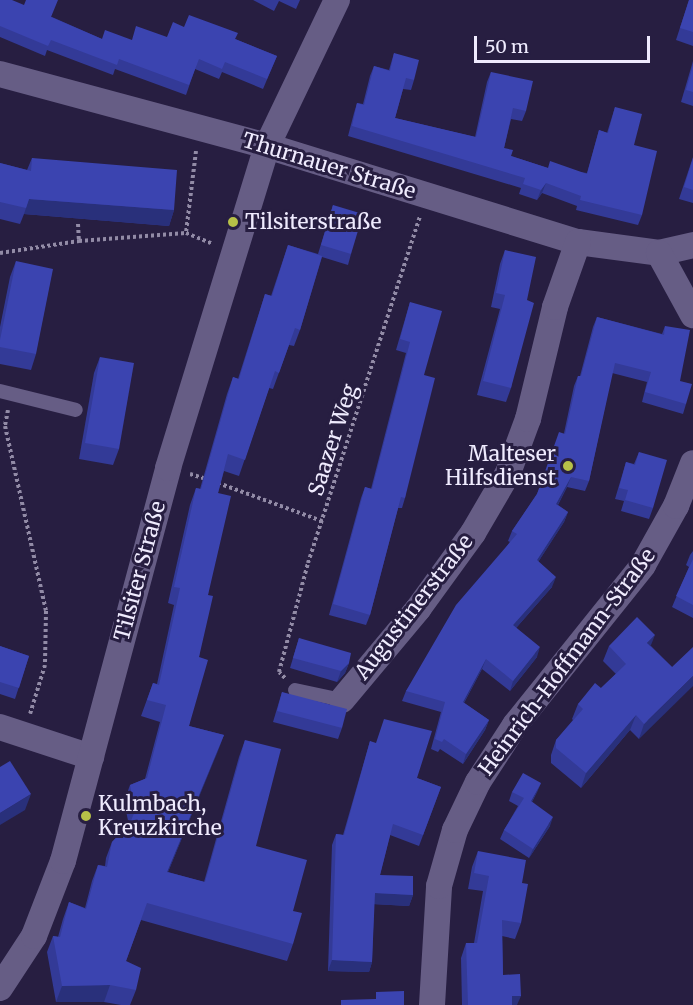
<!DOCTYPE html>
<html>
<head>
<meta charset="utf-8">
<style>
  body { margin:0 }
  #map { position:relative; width:693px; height:1005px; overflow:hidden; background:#271e41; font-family:Merriweather,serif }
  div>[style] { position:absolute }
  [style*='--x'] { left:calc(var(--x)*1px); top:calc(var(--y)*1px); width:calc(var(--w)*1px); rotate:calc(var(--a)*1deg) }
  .path>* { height:4px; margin-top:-2px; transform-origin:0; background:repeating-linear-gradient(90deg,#928ba6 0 3px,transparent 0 6px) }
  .service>* { height:14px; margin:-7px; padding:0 7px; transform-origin:7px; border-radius:7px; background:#665d85 }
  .minor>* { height:26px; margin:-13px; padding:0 13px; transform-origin:13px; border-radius:13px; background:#665d85 }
  .wall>* { inset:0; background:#333a97 }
  .shaded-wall>* { inset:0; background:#29307b }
  .building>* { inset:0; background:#3b44b0 }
  .dots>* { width:16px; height:16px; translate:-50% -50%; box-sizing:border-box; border:3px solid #271e41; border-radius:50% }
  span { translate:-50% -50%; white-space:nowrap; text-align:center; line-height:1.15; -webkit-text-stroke:6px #271e41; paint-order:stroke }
  .street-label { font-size:21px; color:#efebfe }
  .poi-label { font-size:21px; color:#efebfe }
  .left { translate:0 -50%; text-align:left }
  .right { translate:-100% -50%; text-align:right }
  .scale { position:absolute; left:474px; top:36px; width:176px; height:27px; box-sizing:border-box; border:3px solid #efebfe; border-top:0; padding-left:8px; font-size:18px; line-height:21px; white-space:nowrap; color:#efebfe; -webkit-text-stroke:4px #271e41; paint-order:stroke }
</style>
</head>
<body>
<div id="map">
  <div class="path">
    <i style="--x:196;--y:151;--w:83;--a:97"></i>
    <i style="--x:186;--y:233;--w:27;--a:22"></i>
    <i style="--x:78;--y:224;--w:17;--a:87"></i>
    <i style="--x:0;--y:253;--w:80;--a:-8.6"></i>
    <i style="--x:79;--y:241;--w:107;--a:-4.3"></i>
    <i style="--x:8;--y:410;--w:16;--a:101"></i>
    <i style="--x:5;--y:426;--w:189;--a:77.5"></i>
    <i style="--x:46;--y:611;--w:54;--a:91.1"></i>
    <i style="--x:45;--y:665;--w:51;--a:107"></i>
    <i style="--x:190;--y:474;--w:17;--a:17"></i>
    <i style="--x:218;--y:483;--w:111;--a:20.1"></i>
    <i style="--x:285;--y:678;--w:8;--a:-135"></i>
    <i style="--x:279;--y:672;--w:113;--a:-75.1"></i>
    <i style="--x:308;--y:563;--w:364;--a:-72.1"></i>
  </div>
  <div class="service">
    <i style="--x:0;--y:391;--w:78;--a:14"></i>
    <i style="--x:295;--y:690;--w:48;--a:12"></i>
  </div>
  <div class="minor">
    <i style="--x:0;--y:74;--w:277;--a:15.1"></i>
    <i style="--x:267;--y:146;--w:325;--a:17.2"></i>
    <i style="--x:578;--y:242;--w:82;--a:7.7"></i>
    <i style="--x:659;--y:253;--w:35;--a:-13"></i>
    <i style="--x:659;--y:253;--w:71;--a:61.3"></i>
    <i style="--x:342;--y:700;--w:119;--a:-50.1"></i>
    <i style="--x:418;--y:609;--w:94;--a:-54.1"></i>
    <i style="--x:473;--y:533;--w:69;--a:-59.7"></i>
    <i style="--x:508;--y:473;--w:58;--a:-69.7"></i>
    <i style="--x:528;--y:419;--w:115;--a:-76.4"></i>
    <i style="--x:555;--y:307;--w:69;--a:-70.5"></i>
    <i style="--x:0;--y:727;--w:96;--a:18.2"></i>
    <i style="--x:0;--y:988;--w:62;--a:-56.8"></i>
    <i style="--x:34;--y:936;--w:80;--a:-68.9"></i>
    <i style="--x:63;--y:861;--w:407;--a:-75"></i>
    <i style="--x:168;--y:468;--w:337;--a:-72.9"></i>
    <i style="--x:267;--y:146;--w:162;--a:-64.4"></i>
    <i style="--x:432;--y:1005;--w:119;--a:-86.6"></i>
    <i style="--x:439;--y:886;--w:58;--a:-74.1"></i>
    <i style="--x:455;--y:830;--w:53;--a:-64.4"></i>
    <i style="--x:478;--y:782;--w:68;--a:-57"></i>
    <i style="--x:515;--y:725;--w:205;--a:-51.3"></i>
    <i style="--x:643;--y:565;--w:68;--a:-60.8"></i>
    <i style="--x:676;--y:506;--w:46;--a:-68.4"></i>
  </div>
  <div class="wall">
    <i style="clip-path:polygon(0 0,52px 17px,102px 39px,131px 40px,167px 37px,184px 27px,235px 39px,277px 56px,263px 89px,222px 72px,219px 79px,195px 69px,186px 95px,115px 69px,113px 75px,47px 50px,45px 56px,0 37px)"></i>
    <i style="clip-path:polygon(253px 0,300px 0,296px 9px,279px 1px,274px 11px)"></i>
    <i style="clip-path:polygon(689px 0,693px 0,693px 46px,676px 40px)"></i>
    <i style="clip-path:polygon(394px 53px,414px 80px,411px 90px,403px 89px,395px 118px,475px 137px,487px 82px,491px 72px,526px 111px,522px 121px,511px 119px,504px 148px,511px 156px,548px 168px,587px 173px,599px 130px,607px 133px,615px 107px,634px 145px,642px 215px,638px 225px,576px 210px,577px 206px,542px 193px,537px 200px,519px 194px,521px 188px,348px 136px,354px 113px,357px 103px,363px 104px,370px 76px,374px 66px,389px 70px)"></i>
    <i style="clip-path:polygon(693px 61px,693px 106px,681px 102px)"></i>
    <i style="clip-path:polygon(693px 157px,693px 203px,679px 199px)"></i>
    <i style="clip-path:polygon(32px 158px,174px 210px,169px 226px,24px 214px,20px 224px,0 219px,0 163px,27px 170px)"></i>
    <i style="clip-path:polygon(333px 205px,351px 254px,348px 265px,322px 257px,300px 330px,294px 346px,289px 345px,273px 389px,269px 388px,239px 476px,224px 471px,218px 493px,208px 595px,189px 726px,224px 735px,168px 872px,204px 882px,239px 757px,245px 740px,256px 846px,293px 911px,293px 944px,287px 961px,141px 920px,126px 961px,136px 990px,130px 1005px,121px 1005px,104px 1002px,56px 1002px,47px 952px,53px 936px,58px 937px,63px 919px,69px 902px,85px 908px,92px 881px,98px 865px,105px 866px,106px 858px,112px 842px,129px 825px,124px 802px,130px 785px,145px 779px,160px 722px,141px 716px,153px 683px,157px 684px,174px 605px,168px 603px,190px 505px,196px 488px,200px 489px,227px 394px,233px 377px,238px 379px,265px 294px,271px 296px,288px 245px,318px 254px)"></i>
    <i style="clip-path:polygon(505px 250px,527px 300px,511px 388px,506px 402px,477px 395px,500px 309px,491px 307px,500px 264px)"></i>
    <i style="clip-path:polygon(16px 261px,36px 354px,31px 370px,0 364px,0 327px,10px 277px)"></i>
    <i style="clip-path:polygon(410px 302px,424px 375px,405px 498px,402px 508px,398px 508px,370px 615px,366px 625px,329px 615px,361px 498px,365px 487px,371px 489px,406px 353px,396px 350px)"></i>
    <i style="clip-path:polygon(597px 317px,662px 334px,665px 326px,686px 404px,683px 414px,642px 402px,647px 382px,612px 373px,589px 481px,585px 491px,567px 487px,558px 505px,568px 512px,564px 522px,538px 562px,552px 587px,516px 628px,537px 657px,510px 691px,482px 669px,464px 703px,489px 720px,485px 730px,463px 764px,440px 749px,438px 752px,431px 749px,441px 712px,402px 701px,406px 691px,510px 542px,508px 541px,512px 531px,537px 494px,564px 433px,574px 386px,578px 376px,580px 376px,593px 327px)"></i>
    <i style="clip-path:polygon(100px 357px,119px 449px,113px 465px,79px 459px,94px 373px)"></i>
    <i style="clip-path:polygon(639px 452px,653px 508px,649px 519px,621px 511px,624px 501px,615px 499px,626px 462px,634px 464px)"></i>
    <i style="clip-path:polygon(693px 551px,693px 618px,672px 607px,689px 567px,686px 565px,690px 555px)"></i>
    <i style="clip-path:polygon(299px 638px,349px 663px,345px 673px,337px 682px,290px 668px)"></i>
    <i style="clip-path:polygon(0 646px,29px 656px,15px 699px,0 694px)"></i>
    <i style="clip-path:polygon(609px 646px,651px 646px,672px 667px,639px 739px,630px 730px,581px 788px,551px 763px,551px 755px,556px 740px,573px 720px,572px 719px,578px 704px,601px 688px,616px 674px,603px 661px)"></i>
    <i style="clip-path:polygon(282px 692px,342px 728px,338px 739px,273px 722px)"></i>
    <i style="clip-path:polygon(370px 741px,417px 778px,441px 787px,419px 846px,390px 835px,380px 875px,413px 895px,409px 906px,374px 904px,372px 962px,369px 972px,328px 971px,332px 845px,336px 834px,343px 835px)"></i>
    <i style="clip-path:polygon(541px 783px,537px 792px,532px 802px,550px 826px,529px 858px,500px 839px,504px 830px,518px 806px,509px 801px,512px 792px)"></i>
    <i style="clip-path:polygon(478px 851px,522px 883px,521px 923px,515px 939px,502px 936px,503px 975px,517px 1005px,462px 1005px,461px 958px,466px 943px,474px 943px,483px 891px,468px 889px,472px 867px)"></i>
  </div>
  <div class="shaded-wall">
    <i style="clip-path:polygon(546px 183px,542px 193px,537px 200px,541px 190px)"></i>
    <i style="clip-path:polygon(29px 199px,174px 210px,169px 226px,24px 214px)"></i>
    <i style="clip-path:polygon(571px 477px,567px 487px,553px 514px,556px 504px)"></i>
    <i style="clip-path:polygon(568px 512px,564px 522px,533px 570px,537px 560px)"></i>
    <i style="clip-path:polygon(556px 577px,552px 587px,510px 635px,513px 625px)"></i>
    <i style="clip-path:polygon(655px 635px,649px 650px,647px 643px)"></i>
    <i style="clip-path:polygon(540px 647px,537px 657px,510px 691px,513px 681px)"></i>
    <i style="clip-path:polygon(486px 659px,482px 669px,459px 712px,463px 702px)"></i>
    <i style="clip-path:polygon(349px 663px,345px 673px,337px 682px,341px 671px)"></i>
    <i style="clip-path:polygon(693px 676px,693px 686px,639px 739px,644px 724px)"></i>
    <i style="clip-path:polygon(636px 715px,630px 730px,581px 788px,586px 773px)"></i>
    <i style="clip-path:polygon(489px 720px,485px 730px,463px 764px,466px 754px)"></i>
    <i style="clip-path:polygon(224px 735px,218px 751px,161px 889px,167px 872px)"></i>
    <i style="clip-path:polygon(541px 783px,537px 792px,527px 811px,531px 801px)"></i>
    <i style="clip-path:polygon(31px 794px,25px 810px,0 825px,0 813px)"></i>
    <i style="clip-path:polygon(553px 817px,550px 826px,529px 858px,533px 849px)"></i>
    <i style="clip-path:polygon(375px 893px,413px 895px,409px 906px,371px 904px)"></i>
    <i style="clip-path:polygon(332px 960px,372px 962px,369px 972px,328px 971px)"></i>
    <i style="clip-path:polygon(110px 985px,104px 1002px,56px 1002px,62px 986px)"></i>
    <i style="clip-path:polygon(512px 996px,521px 996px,517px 1005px,509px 1005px)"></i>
  </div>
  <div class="building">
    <i style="clip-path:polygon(0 0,12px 0,24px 5px,26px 0,58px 0,51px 17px,102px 39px,105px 30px,132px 40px,136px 26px,167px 37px,173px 22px,184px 27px,189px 15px,238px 33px,235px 39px,277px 56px,267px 79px,225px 62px,222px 69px,199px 59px,189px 85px,119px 59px,117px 65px,51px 40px,48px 46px,0 26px)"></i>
    <i style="clip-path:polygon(689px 0,693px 0,693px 32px,680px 28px)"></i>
    <i style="clip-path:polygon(394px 53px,419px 60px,414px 80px,406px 78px,395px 118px,476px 137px,491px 72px,533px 81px,526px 111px,513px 108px,504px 148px,513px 150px,511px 156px,548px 168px,550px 161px,587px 174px,599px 130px,608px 133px,615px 107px,642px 114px,634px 145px,657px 151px,642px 215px,580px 200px,581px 196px,546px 183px,541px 190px,523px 184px,525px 178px,352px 126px,357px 103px,364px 105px,374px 66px,390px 71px)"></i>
    <i style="clip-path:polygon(693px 65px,693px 92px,686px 90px)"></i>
    <i style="clip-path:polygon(32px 158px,177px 170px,174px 210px,29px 199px,26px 208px,0 202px,0 163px,31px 171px)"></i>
    <i style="clip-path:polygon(693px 158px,693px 190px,684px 187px)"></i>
    <i style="clip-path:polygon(333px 205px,363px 214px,351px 254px,321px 245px)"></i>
    <i style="clip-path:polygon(288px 245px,322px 256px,300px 330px,295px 328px,279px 373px,275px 371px,245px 460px,228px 454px,218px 493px,231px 496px,208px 595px,213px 596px,199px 657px,208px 660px,189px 726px,224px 735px,167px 872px,205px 882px,245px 740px,281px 749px,256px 846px,307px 860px,293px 911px,302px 913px,293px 944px,147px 903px,126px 961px,141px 968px,136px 990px,110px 985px,62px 986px,53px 936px,60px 937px,69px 902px,86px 909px,98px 865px,107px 867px,112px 842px,130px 823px,135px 811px,130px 785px,147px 778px,166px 705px,147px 700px,153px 683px,159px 685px,180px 588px,174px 587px,196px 488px,201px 489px,233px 377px,239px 379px,265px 294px,272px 296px)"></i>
    <i style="clip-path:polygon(505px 250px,536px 257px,527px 300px,534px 303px,511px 388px,483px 381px,505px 295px,496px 293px)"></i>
    <i style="clip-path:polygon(16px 261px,53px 269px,36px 354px,0 347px,0 340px)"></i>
    <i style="clip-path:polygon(410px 302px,442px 311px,424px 375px,435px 378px,405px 498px,401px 497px,370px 615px,333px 604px,365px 487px,372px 489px,410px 342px,400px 339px)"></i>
    <i style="clip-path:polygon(597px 317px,664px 335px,665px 326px,690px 330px,680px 381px,692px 384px,686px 404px,645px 392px,651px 372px,615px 363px,589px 481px,571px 477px,556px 504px,568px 512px,537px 560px,556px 577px,513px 625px,540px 647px,513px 681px,486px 659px,463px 702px,489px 720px,466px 754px,444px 739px,442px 742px,435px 739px,445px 702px,406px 691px,456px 605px,517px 534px,512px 531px,537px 494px,559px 432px,565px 434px,578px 376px,581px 376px)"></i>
    <i style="clip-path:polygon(100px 357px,134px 363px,119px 449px,85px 443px)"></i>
    <i style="clip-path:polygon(639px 452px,667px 460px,653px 508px,625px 500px,628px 490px,619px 488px,626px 462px,635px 465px)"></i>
    <i style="clip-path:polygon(693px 559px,693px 605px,676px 596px)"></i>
    <i style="clip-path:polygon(637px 617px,655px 635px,647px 643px,672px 667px,693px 647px,693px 676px,644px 724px,636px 715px,586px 773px,556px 748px,556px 740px,583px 709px,578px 704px,595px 683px,601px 688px,626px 664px,609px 646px)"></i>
    <i style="clip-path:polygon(299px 638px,351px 653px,349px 663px,341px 671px,293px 658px)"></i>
    <i style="clip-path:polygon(0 646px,29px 656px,19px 688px,0 682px)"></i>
    <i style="clip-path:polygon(282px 692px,347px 709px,342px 728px,277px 711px)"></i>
    <i style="clip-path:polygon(384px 719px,432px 731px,417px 778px,441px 787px,423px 835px,393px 824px,380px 875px,413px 876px,413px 895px,375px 893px,372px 962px,332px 960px,336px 834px,344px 835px,370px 741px,376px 743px)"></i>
    <i style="clip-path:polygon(10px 761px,31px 794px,0 813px,0 767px)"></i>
    <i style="clip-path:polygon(523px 773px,541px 783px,531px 801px,553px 817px,533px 849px,504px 830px,524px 798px,512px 792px)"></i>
    <i style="clip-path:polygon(478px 851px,526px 860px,522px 883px,528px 884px,521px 923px,502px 920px,503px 975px,520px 974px,521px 996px,512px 996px,512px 1005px,468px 1005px,466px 943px,477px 943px,489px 876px,474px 873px)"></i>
    <i style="clip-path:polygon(404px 991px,404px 1005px,341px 1005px,341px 1000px,376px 999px,376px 992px)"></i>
  </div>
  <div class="dots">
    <i style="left:233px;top:222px;background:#b7c148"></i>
    <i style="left:568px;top:466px;background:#b7c148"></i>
    <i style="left:86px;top:816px;background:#b7c148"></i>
  </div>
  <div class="street-label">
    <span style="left:329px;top:166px;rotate:17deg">Thurnauer Straße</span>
    <span style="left:333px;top:440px;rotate:-72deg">Saazer Weg</span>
    <span style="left:140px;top:571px;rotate:-75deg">Tilsiter Straße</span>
    <span style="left:414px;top:607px;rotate:-52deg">Augustinerstraße</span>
    <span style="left:567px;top:662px;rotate:-53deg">Heinrich-Hoffmann-Straße</span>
  </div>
  <div class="poi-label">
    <span class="left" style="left:245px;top:222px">Tilsiterstraße</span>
    <span class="right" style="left:556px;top:466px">Malteser<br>Hilfsdienst</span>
    <span class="left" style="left:98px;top:816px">Kulmbach,<br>Kreuzkirche</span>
  </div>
  <div class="scale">50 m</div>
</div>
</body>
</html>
